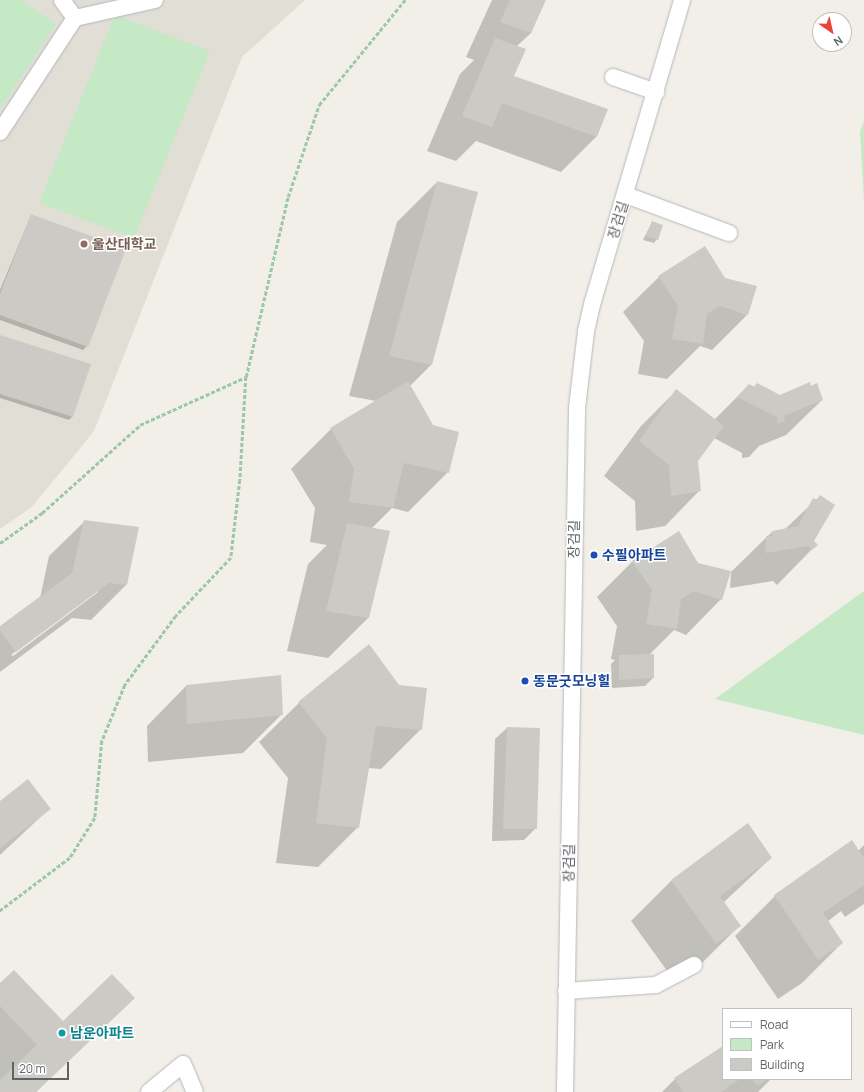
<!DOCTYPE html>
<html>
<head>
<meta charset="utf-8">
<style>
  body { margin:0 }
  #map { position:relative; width:864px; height:1092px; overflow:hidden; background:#f1efe8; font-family:Manrope,"Noto Sans KR",sans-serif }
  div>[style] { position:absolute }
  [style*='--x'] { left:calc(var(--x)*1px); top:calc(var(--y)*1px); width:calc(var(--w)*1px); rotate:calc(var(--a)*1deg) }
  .education>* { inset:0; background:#e1ded6 }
  .green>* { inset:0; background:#c5e8c5 }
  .shadow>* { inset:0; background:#0003 }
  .building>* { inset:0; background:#cccac5 }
  .path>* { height:2.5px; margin-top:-1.25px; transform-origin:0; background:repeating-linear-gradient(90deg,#9cc7a9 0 4px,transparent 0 6px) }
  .roads { filter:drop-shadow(0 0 1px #b5b8bc) drop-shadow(0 0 1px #b5b8bc) }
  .minor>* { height:16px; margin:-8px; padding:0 8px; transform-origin:8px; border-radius:8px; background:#fff }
  .dots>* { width:11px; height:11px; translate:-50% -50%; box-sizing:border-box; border:2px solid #fff; border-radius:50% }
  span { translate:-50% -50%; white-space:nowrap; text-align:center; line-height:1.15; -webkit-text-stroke:3px #fff; paint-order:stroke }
  .street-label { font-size:14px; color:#5f6368 }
  .education-label { font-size:14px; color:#785e54; font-weight:700 }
  .left { translate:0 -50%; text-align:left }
  .transit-label { font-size:14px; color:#164399; font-weight:700 }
  .culture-label { font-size:14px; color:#0d838f; font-weight:700 }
  .legend { position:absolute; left:722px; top:1008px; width:130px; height:72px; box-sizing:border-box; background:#fff; border:1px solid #bfc1c3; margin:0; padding:5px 7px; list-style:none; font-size:12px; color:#5f6368 }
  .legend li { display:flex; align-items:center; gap:8px; height:20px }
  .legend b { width:20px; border:1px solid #bfc1c3 }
  .north { position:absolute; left:812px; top:12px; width:40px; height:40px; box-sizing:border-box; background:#fff; border:1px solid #bfc1c3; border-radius:50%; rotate:146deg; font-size:11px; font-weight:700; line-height:16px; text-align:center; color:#5f6368 }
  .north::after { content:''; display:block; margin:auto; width:14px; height:18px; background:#ea4335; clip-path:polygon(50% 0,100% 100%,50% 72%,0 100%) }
  .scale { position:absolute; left:12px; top:1062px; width:57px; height:18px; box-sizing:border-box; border:2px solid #5f6368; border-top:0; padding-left:5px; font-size:12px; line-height:14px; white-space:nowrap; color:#5f6368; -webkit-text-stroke:3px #fff; paint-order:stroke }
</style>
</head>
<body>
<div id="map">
  <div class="education">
    <i style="clip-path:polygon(0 0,305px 0,242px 57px,94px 431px,32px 507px,0 529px)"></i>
  </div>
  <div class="green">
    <i style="clip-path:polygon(0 0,21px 0,56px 24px,0 109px)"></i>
    <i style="clip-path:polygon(115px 15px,210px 51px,134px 238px,39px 203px)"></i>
    <i style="clip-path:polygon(864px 121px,864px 200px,860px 132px)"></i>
    <i style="clip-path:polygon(864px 591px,864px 735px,715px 699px)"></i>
  </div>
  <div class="shadow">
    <i style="clip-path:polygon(492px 0,545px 0,531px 33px,517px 46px,513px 77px,597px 136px,561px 172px,476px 141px,456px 161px,427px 151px,460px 74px,474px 60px,466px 57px)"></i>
    <i style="clip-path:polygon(437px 182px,431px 365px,410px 386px,448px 472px,408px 512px,392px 508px,371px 529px,368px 618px,328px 658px,287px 651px,308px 564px,327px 545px,310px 542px,315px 508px,291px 469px,331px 429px,376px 401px,349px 396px,397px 222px)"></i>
    <i style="clip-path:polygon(31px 215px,87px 346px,83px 350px,0 320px,0 290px)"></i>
    <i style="clip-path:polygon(652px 222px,657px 239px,654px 243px,643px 240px)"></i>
    <i style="clip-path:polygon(659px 277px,747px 315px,712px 350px,700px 346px,667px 379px,638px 374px,644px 341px,623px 312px)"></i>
    <i style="clip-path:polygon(0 336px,73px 416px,69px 420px,0 398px)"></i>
    <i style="clip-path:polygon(749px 385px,780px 396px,822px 400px,786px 435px,759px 446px,749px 457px,742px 458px,742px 453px,714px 438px,697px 461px,700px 490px,665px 526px,636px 531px,635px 501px,604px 476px,641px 426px,676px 391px,714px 420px)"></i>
    <i style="clip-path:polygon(820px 496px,813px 541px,816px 545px,777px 585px,773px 581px,730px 588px,731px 572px,772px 532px,784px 530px)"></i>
    <i style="clip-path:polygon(evenodd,85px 521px,126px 585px,91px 620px,72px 618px,0 672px,0 627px,40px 598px,49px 556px,85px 521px,98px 590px,98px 592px,13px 656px,11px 655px,98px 590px)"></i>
    <i style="clip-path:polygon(632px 562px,721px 599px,686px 635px,674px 630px,649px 655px,653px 678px,645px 686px,612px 688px,611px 664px,615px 660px,611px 659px,617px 626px,597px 597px)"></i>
    <i style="clip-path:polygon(186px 686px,282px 714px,243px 753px,148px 762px,147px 726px)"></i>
    <i style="clip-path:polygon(299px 703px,421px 729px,381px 769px,368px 768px,358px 827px,318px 867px,276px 863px,288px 778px,259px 742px)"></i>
    <i style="clip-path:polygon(507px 728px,539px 729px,536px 828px,524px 840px,492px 841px,495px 739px)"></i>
    <i style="clip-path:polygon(0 802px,49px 809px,0 855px)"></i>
    <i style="clip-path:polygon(852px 842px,858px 851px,864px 845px,864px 904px,845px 917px,841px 911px,827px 922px,842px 943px,802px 983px,778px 999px,735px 936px,775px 896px)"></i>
    <i style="clip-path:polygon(771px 858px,723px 903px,739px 926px,699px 966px,676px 983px,631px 921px,671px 881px)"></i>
    <i style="clip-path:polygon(0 984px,63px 1022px,134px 998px,36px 1092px,0 1092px)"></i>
    <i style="clip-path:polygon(723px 1047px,723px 1079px,771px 1079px,758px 1092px,662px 1092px,675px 1079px)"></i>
  </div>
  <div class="building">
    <i style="clip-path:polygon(510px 0,546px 0,531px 33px,500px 22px)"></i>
    <i style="clip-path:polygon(495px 38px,526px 49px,514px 76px,608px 109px,597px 137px,502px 103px,492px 127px,462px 116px)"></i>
    <i style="clip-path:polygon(437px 181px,478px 192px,432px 365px,389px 356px)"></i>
    <i style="clip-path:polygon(31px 214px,126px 249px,88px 347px,0 315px,0 294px)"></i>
    <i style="clip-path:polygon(652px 221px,663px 225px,658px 240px,646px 236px)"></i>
    <i style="clip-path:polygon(705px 246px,725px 278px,757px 286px,748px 315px,720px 306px,707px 314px,703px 344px,672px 339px,678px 306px,658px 276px)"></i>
    <i style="clip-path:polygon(0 335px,91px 364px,73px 417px,0 394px)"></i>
    <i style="clip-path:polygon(408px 381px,433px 425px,459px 432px,449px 473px,404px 463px,393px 508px,349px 502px,354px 468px,330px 428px)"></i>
    <i style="clip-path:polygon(810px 382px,811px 386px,817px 383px,823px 400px,784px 416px,785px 422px,777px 423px,777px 417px,737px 397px,749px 384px,754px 387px,757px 383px,780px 395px)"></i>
    <i style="clip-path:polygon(676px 389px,724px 426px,698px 461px,701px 491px,671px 496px,669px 465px,639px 441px)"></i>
    <i style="clip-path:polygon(820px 495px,835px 505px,814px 541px,818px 545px,812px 550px,809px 546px,765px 553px,766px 536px,772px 536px,772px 531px,798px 526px,813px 498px,817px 500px)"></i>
    <i style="clip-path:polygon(84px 520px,139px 527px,127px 585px,109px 583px,16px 652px,0 631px,0 626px,72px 573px)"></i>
    <i style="clip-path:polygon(347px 523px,390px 531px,369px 618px,326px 611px)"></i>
    <i style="clip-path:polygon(679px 531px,698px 563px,731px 571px,722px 600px,694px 591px,681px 599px,677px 629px,646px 624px,652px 590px,632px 561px)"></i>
    <i style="clip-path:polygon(369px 644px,399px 685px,427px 688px,422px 730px,376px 726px,359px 828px,316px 823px,327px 738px,298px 702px)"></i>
    <i style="clip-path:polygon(654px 654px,654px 678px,619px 680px,619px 655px)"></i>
    <i style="clip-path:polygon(281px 675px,283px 715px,187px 724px,186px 685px)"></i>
    <i style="clip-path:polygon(507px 727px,540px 728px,537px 829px,503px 829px)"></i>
    <i style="clip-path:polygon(28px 779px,51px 809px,0 848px,0 801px)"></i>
    <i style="clip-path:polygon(748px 823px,772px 858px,720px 896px,741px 926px,716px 944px,671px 880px)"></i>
    <i style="clip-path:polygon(852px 840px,864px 858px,864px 885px,823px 913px,843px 943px,818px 960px,774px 895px)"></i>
    <i style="clip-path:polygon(14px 970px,63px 1021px,112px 974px,135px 998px,36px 1092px,0 1092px,0 1080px,37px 1045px,0 1006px,0 983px)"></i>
    <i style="clip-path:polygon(723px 1046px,723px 1079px,740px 1079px,721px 1092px,683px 1092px,674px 1078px)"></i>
    <i style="clip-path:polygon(752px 1079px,767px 1079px,757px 1086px)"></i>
  </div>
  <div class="path">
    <i style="--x:246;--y:377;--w:185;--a:-76.9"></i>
    <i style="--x:288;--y:197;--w:97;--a:-71.4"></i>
    <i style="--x:319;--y:105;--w:136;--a:-50.7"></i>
    <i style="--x:0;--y:543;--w:52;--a:-35.5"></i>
    <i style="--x:42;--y:513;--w:132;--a:-41.9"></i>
    <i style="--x:140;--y:425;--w:116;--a:-24.4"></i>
    <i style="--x:246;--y:377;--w:103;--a:93.3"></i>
    <i style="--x:240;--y:480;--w:79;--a:96.6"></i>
    <i style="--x:231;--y:558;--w:80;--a:133.5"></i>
    <i style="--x:176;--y:616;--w:86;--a:126.5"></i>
    <i style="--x:125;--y:685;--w:61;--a:112.3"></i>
    <i style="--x:102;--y:741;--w:77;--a:95.2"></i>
    <i style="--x:95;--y:818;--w:47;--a:122"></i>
    <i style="--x:70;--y:858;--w:88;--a:142.9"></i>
  </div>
  <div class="roads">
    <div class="minor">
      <i style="--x:75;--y:18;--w:82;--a:-12.7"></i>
      <i style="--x:613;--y:77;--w:46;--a:19.2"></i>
      <i style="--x:0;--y:132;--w:136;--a:-56.7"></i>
      <i style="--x:75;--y:18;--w:22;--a:-126"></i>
      <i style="--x:626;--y:195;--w:110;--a:20.3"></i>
      <i style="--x:566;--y:991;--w:90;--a:-3.8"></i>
      <i style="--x:656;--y:985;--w:43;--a:-27.8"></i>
      <i style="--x:149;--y:1092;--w:44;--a:-39.5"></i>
      <i style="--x:183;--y:1064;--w:30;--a:67"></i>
      <i style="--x:565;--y:1092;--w:684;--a:-88.99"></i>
      <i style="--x:577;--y:408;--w:78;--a:-83.3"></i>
      <i style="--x:586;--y:331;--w:31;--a:-77"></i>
      <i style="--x:593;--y:301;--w:314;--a:-73.5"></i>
    </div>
  </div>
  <div class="dots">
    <i style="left:84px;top:244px;background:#8d6e63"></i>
    <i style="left:594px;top:555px;background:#1a4fb4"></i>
    <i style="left:525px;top:681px;background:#1a4fb4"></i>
    <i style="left:62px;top:1033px;background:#0f9aa8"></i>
  </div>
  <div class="street-label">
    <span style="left:618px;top:220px;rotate:-73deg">장검길</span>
    <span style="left:574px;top:539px;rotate:-89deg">장검길</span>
    <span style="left:569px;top:863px;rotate:-89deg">장검길</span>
  </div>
  <div class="education-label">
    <span class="left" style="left:92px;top:244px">울산대학교</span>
  </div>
  <div class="transit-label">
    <span class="left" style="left:602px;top:555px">수필아파트</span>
    <span class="left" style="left:533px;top:681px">동문굿모닝힐</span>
  </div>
  <div class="culture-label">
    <span class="left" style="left:70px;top:1033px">남운아파트</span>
  </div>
  <ul class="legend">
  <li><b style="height:5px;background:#fff"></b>Road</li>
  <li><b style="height:11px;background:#c5e8c5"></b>Park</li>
  <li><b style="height:11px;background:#cccac5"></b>Building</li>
  </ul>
  <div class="north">N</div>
  <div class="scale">20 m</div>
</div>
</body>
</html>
